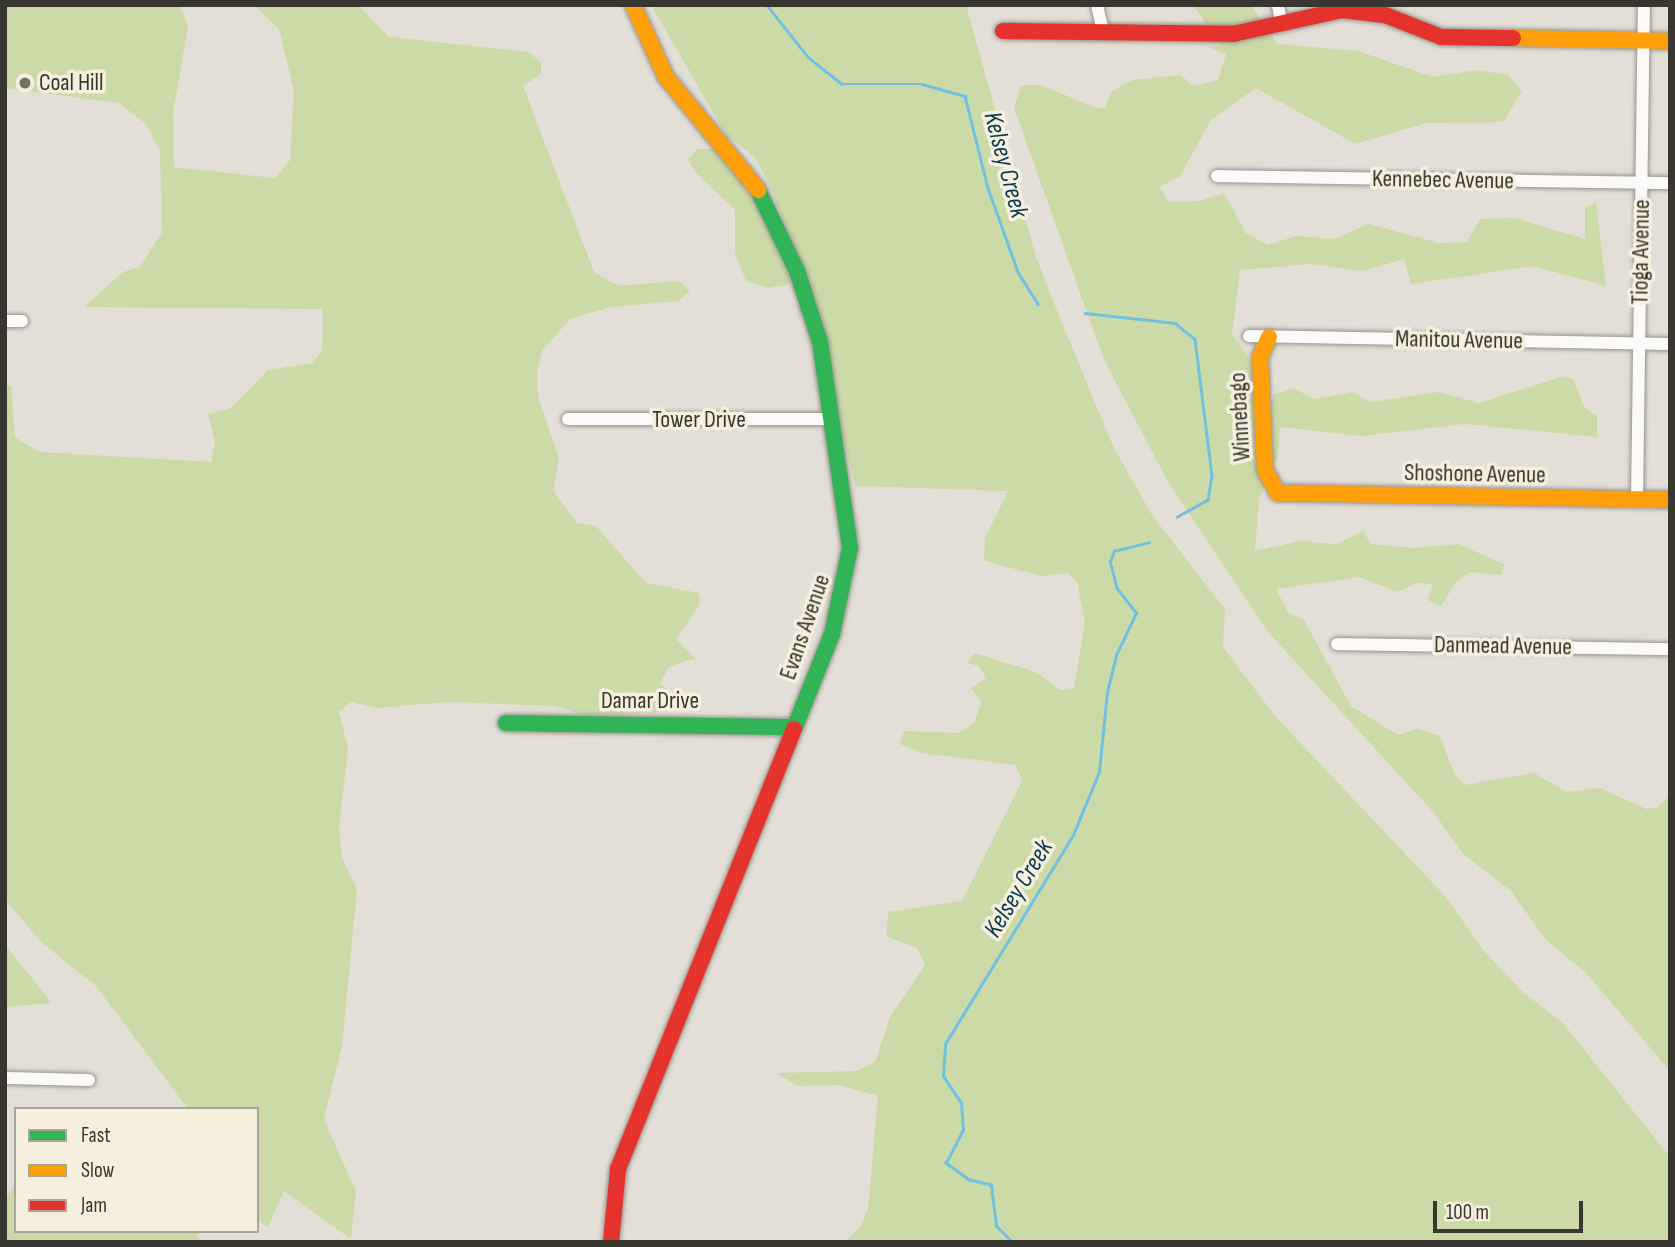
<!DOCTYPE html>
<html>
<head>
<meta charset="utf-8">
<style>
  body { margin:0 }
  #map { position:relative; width:1675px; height:1247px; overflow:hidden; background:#e3dfd7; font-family:"Sofia Sans Condensed",sans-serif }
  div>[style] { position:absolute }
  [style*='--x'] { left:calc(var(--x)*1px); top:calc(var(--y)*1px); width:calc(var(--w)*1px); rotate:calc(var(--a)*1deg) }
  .green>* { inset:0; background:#ccdaa7 }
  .stream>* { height:2.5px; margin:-1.25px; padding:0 1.25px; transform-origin:1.25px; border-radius:1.25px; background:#72c0e1 }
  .roads { filter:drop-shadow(0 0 2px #97948e) drop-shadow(0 0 2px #97948e) }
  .street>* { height:12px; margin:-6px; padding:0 6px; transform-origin:6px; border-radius:6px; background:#fbfaf9 }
  .fast>* { height:16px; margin:-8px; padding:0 8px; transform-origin:8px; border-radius:8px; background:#30b455 }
  .slow>* { height:16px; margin:-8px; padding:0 8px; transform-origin:8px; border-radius:8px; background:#ff9f0a }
  .jam>* { height:16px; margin:-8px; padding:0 8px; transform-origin:8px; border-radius:8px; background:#e5322d }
  .dots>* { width:19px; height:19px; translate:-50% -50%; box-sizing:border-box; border:4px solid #f7efde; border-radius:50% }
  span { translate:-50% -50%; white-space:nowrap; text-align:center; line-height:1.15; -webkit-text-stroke:7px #f7efde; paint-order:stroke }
  .poi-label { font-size:24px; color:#393630 }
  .left { translate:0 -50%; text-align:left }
  .street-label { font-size:24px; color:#393630 }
  .water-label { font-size:26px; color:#0a3b50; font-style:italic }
  .frame { position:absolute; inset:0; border:7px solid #393630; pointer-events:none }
  .legend { position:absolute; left:14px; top:1107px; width:245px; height:126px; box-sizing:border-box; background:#f7efde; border:2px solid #aba598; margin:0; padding:9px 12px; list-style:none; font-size:21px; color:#393630 }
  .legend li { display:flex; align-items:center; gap:14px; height:35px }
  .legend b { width:35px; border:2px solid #aba598 }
  .scale { position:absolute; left:1433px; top:1201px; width:150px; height:32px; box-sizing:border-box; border:4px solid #393630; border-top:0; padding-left:9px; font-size:21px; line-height:24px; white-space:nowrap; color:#393630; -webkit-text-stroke:5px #f7efde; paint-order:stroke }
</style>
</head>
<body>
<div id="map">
  <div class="green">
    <i style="clip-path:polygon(5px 5px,180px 5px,188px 26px,173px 113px,174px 167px,275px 178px,290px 160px,294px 91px,279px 29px,254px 5px,358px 5px,389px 37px,529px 52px,541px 63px,541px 74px,523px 86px,594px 272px,618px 286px,679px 281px,690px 291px,678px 301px,611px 307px,570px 319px,542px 351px,537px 372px,538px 397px,559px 458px,553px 491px,577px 523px,596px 526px,646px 583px,699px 593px,700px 604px,676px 639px,695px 658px,669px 667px,660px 683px,678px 700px,663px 712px,586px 715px,554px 706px,448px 702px,376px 708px,351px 702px,339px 712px,348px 748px,339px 829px,342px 858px,357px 890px,342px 1046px,324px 1119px,356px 1192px,351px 1239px,284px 1191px,268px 1227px,257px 1220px,257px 1109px,188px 1109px,96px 986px,41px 942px,5px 899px,5px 386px,11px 386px,15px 437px,39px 452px,211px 462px,215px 441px,208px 414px,231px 408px,268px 370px,312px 363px,322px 351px,323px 317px,322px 309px,84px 307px,123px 272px,140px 267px,162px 232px,160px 152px,146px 124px,119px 103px,5px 88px)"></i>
    <i style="clip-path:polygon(651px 5px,966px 5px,1036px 257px,1058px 313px,1113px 446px,1152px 515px,1225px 609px,1223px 647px,1275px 716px,1446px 897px,1483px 950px,1524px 993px,1562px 1022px,1670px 1157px,1670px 1242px,844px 1242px,860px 1227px,868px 1209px,878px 1096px,838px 1085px,798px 1086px,776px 1073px,856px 1071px,875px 1062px,890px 1017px,925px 965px,917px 948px,886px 936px,888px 912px,962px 901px,1022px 781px,1016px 765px,922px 753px,900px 744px,904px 731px,958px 733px,974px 723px,981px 702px,971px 688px,986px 678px,979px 666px,966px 663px,975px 653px,1036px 672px,1060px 690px,1074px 688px,1085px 623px,1077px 582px,1068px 573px,1042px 576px,984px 561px,985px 538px,1008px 491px,855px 486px,807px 285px,771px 187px,755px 157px,726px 135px)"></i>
    <i style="clip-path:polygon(1193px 5px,1251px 5px,1277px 44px,1358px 51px,1433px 77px,1477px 70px,1508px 75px,1522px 91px,1503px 122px,1427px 123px,1355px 144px,1256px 88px,1211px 120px,1180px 176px,1160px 187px,1169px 202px,1199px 201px,1224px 193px,1246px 233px,1267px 245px,1297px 236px,1335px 239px,1368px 224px,1439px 243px,1466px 242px,1481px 219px,1515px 218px,1585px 239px,1585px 207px,1596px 203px,1606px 286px,1533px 266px,1411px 284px,1404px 259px,1363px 271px,1310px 264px,1240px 270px,1232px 334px,1248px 357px,1268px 406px,1274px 394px,1294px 389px,1316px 399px,1352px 392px,1371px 402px,1438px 392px,1479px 403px,1564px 376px,1574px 380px,1584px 407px,1597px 416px,1597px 437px,1464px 424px,1363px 436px,1280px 427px,1278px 456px,1259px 499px,1255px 551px,1300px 541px,1336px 544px,1363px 531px,1371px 544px,1413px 548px,1458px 544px,1504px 564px,1501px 575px,1470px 572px,1456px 582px,1441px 606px,1428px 600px,1433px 584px,1417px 583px,1397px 592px,1359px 577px,1276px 589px,1288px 612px,1304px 620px,1351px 706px,1398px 735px,1417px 729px,1440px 736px,1455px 775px,1466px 785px,1534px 773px,1567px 792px,1600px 788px,1646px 809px,1658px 807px,1670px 795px,1670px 1071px,1586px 973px,1545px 939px,1511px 891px,1463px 854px,1434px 813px,1269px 633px,1169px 484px,1104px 360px,1014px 108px,1021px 85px,1041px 85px,1099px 109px,1105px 107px,1111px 92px,1132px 80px,1181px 75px,1193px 86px,1218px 80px,1226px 54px,1206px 46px,1221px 46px)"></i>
    <i style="clip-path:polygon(697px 149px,718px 149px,750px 190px,789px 271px,790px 284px,769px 288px,746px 281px,735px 253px,735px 210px,697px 174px,688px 160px)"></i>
    <i style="clip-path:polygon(5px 945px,52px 1003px,5px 1007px)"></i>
    <i style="clip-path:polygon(16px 1184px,16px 1231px,196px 1231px,201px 1242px,5px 1242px,5px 1199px)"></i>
  </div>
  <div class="stream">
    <i style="--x:767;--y:5;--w:66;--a:51.7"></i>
    <i style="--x:808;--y:57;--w:43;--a:38.5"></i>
    <i style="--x:842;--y:84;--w:80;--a:0"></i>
    <i style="--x:922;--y:84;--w:45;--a:15.6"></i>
    <i style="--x:965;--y:96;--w:95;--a:76"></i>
    <i style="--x:988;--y:188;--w:89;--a:70.3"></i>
    <i style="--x:1018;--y:272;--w:38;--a:58"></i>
    <i style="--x:1085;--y:313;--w:91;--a:6.3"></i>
    <i style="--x:1175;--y:323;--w:26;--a:39"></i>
    <i style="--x:1195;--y:339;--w:137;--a:82.9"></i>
    <i style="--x:1212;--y:475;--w:25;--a:99"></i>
    <i style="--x:1208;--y:500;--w:35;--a:151"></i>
    <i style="--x:1012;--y:1242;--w:23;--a:-135"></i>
    <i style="--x:996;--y:1226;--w:41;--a:-97"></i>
    <i style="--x:991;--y:1185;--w:23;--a:-167"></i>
    <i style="--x:969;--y:1180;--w:29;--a:-144"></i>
    <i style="--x:946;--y:1163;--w:37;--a:-63"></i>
    <i style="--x:963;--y:1130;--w:27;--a:-94"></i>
    <i style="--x:961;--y:1103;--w:32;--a:-124"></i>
    <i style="--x:943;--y:1076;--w:32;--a:-86"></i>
    <i style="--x:945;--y:1044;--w:245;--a:-58.5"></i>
    <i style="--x:1073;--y:835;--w:68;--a:-67.6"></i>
    <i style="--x:1099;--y:772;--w:80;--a:-84.3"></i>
    <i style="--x:1107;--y:692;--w:38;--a:-76"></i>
    <i style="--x:1116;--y:655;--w:47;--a:-64.5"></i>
    <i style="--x:1136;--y:613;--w:31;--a:-128"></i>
    <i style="--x:1117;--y:589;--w:28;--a:-105"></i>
    <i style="--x:1110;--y:562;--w:12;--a:-70"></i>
    <i style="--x:1114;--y:551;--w:36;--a:-14"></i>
  </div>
  <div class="roads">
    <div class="street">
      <i style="--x:1097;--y:5;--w:27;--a:77"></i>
      <i style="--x:1278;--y:5;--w:17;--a:80"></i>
      <i style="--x:1217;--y:176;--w:453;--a:0.9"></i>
      <i style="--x:5;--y:321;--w:17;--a:0"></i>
      <i style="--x:1249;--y:336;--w:421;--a:1.1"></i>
      <i style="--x:568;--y:419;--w:262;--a:0"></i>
      <i style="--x:1637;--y:499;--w:494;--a:-89.2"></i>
      <i style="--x:1337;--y:644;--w:333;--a:0.9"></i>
      <i style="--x:5;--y:1078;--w:84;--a:1.4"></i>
    </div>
    <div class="fast">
      <i style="--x:758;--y:190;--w:90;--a:64.3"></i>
      <i style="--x:797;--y:271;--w:75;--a:72.1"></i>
      <i style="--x:820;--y:342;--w:208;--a:81.7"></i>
      <i style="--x:850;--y:548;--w:88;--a:101.8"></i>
      <i style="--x:832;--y:634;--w:102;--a:111.8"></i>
      <i style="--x:506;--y:723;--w:288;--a:0.8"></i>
    </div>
    <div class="slow">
      <i style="--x:633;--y:5;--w:79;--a:65.4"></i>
      <i style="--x:666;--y:77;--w:146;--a:50.8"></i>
      <i style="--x:1513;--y:38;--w:157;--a:1.1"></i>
      <i style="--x:1269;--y:337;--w:22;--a:114"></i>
      <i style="--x:1260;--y:357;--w:113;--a:87.5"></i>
      <i style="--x:1265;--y:470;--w:26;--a:61"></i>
      <i style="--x:1278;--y:493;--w:392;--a:1"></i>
    </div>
    <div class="jam">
      <i style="--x:1003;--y:31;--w:230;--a:0.7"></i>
      <i style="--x:1233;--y:34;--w:112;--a:-12.4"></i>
      <i style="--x:1342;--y:10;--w:43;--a:6.6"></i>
      <i style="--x:1385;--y:15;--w:60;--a:21.4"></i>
      <i style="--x:1441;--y:37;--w:72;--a:0.8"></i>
      <i style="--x:611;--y:1242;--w:73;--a:-84.5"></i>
      <i style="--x:618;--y:1169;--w:474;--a:-68.2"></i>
    </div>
  </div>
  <div class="dots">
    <i style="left:25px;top:83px;background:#74716a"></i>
  </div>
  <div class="poi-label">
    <span class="left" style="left:39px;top:83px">Coal Hill</span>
  </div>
  <div class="street-label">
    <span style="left:1443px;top:180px;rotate:1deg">Kennebec Avenue</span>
    <span style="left:1641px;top:252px;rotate:-89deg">Tioga Avenue</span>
    <span style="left:1459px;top:340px;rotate:1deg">Manitou Avenue</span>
    <span style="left:1240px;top:417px;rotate:-93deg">Winnebago</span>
    <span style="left:699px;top:420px">Tower Drive</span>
    <span style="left:1475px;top:474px;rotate:1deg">Shoshone Avenue</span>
    <span style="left:805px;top:627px;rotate:-71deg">Evans Avenue</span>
    <span style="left:1503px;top:646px;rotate:1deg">Danmead Avenue</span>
    <span style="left:650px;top:701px">Damar Drive</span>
  </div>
  <div class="water-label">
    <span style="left:1005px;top:165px;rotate:75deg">Kelsey Creek</span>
    <span style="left:1019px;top:889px;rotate:-59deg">Kelsey Creek</span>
  </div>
  <div class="frame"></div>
  <ul class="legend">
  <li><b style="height:9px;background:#30b455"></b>Fast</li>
  <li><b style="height:9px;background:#ff9f0a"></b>Slow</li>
  <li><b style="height:9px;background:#e5322d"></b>Jam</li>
  </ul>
  <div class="scale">100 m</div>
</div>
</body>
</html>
